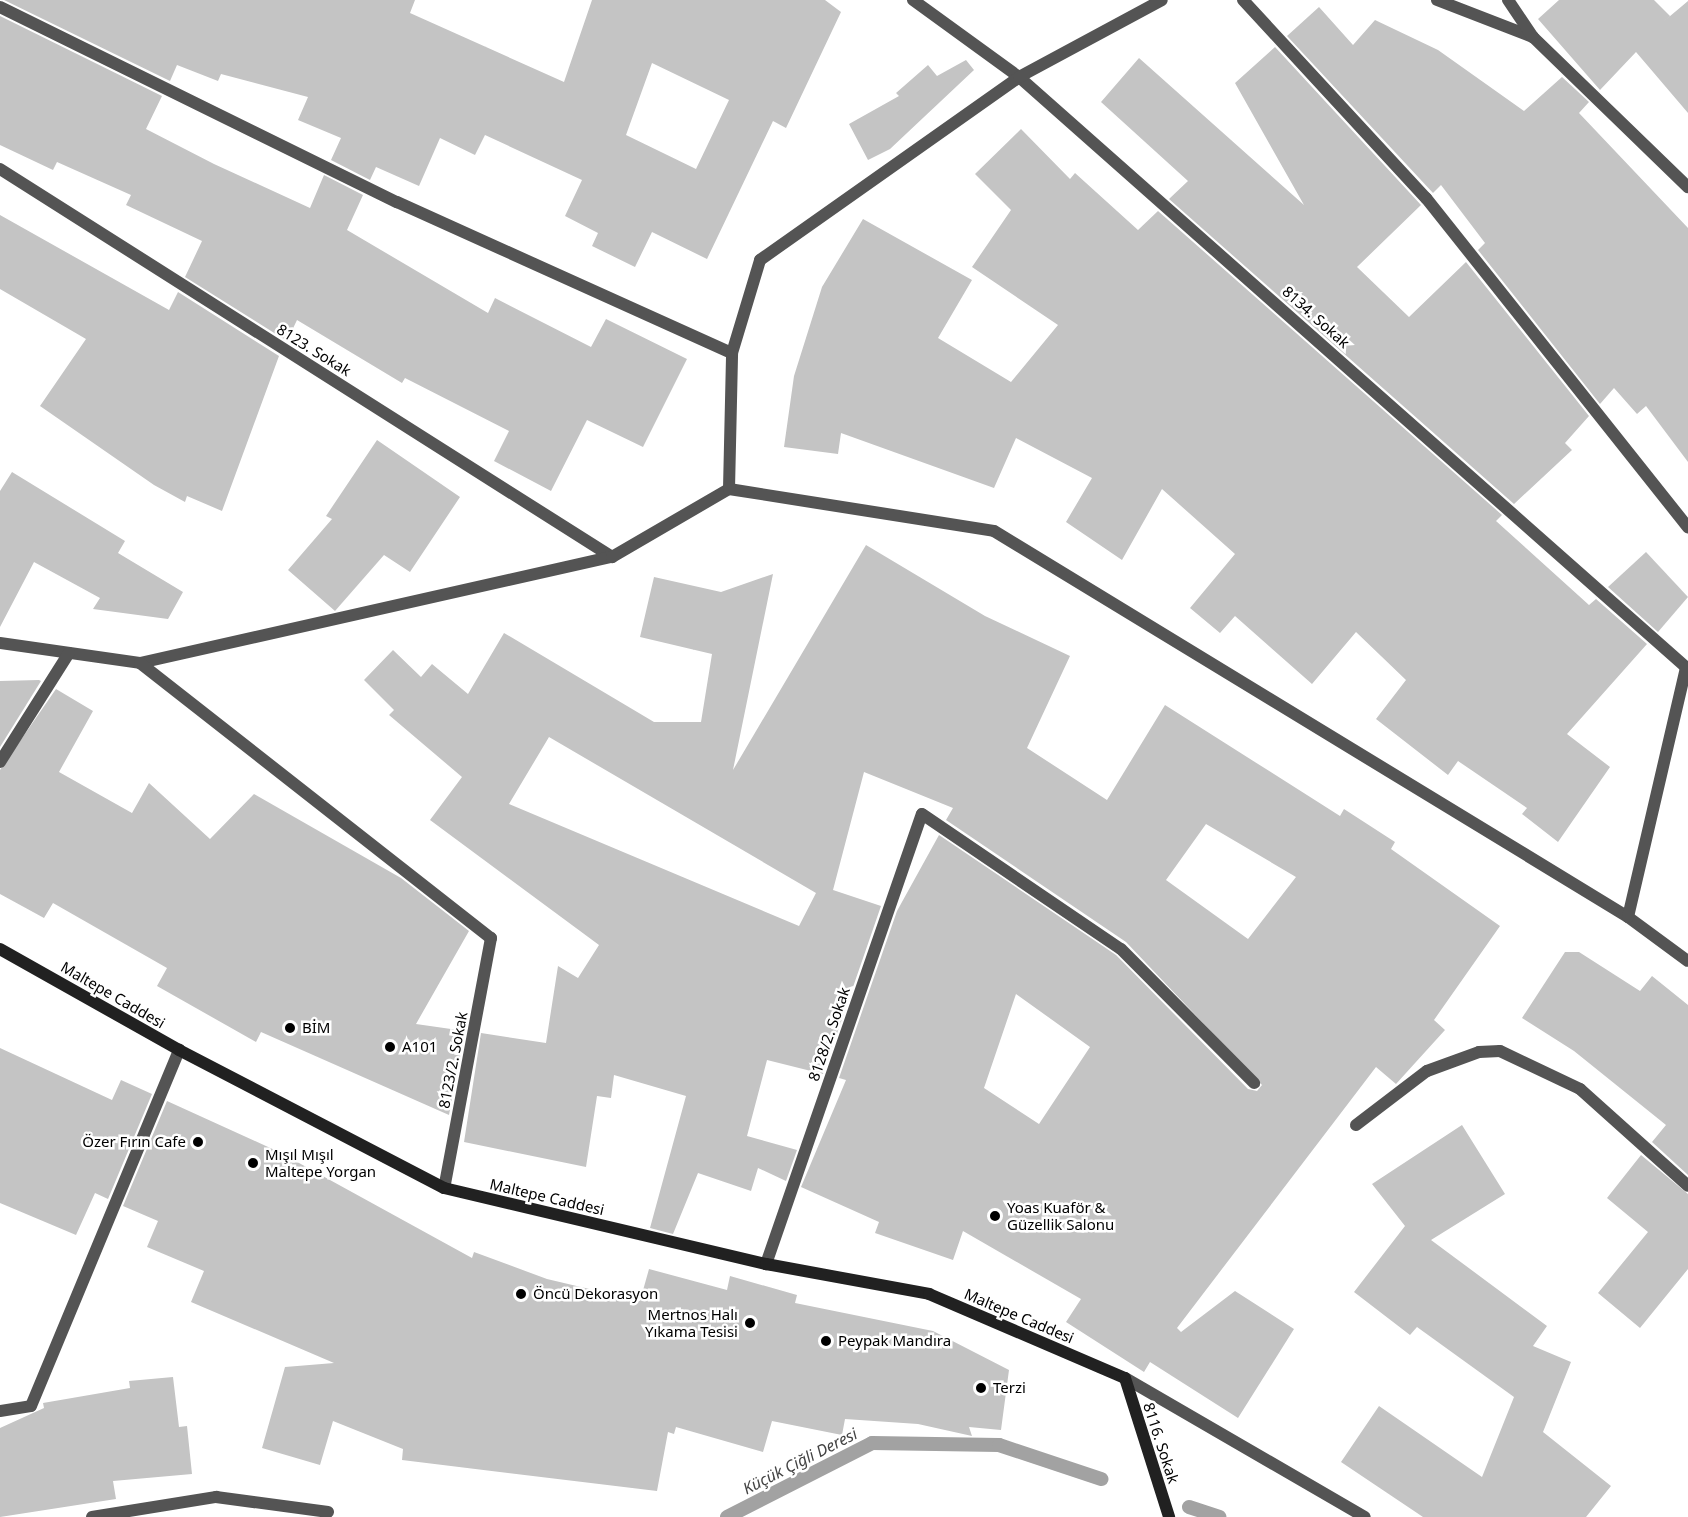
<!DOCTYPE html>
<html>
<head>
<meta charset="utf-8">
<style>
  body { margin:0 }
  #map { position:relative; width:1688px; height:1517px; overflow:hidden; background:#fff; font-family:"Noto Sans",sans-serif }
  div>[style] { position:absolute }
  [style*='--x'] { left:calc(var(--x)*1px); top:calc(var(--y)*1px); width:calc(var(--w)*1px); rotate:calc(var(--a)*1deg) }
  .stream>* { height:14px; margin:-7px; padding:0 7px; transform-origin:7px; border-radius:7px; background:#a2a2a2 }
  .building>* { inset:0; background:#c4c4c4 }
  .lane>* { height:12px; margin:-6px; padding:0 6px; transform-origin:6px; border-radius:6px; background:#545454 }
  .street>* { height:12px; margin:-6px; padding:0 6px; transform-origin:6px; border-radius:6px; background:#545454 }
  .secondary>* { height:12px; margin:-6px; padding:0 6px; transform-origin:6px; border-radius:6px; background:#212121 }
  .dots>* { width:16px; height:16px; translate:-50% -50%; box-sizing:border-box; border:3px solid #fff; border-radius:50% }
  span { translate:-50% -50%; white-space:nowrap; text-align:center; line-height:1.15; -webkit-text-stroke:5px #fff; paint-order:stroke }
  .street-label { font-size:15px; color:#000 }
  .poi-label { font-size:15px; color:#000 }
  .left { translate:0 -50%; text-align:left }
  .right { translate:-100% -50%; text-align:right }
  .water-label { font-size:16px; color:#434343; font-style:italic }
</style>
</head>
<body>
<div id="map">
  <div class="stream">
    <i style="--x:1189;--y:1507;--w:32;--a:18"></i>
    <i style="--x:727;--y:1517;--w:163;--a:-27"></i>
    <i style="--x:872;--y:1443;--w:127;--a:0.9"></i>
    <i style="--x:999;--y:1445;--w:108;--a:18.4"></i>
  </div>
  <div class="building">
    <i style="clip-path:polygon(evenodd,4px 0,415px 0,410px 13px,564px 82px,592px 0,825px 0,841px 12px,786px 128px,773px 121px,707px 259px,652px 232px,635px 267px,592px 246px,598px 233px,565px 216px,582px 180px,485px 135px,475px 155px,440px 138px,419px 186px,376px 167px,370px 180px,331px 160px,341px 138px,298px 120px,308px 97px,221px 74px,218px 81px,177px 65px,170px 81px,4px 0,652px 63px,729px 100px,696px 169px,626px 135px,652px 63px)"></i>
    <i style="clip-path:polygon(1559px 0,1654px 0,1670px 16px,1663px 22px,1688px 1px,1688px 113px,1636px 52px,1600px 90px,1538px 19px)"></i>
    <i style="clip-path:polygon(1319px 7px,1353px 45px,1375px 20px,1438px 50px,1524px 111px,1562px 77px,1589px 102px,1579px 113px,1688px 228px,1688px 462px,1646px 406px,1637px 414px,1614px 388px,1600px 404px,1478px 250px,1485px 243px,1441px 185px,1433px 193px,1287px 36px)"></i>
    <i style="clip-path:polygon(0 16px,162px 96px,146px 129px,214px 164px,310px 208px,324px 175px,363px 195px,347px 230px,488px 313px,495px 298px,591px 347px,606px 319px,687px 359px,643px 447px,587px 420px,551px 491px,494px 461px,509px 431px,405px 378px,402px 383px,297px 320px,287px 341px,185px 277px,202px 241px,126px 205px,131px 195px,57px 162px,53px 170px,0 145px)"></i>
    <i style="clip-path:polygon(1275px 47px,1421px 205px,1357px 267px,1409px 317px,1466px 262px,1589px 416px,1565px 443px,1572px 450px,1514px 504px,1169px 199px,1188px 181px,1101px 102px,1139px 58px,1304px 205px,1235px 83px)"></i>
    <i style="clip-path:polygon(966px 60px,974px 70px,890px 149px,868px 160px,849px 124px,899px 96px,896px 93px,928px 65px,937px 76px)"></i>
    <i style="clip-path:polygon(1021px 129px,1070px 179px,1075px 173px,1138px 230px,1158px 211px,1502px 515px,1496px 521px,1589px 605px,1596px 599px,1647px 644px,1567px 734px,1610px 767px,1558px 842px,1522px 814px,1527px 808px,1458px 761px,1448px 775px,1376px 719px,1406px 680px,1356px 632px,1312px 684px,1235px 616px,1220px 633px,1190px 608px,1235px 554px,1162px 489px,1122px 560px,1066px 522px,1092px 478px,1016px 438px,994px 488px,841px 433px,838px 454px,784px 447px,794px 376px,822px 287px,863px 219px,972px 280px,938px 338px,1011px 382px,1058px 325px,972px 267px,1011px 210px,975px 174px)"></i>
    <i style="clip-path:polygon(0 215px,169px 310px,178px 292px,279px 356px,222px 511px,187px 496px,185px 502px,154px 485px,40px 406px,86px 339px,0 289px)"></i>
    <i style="clip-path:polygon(377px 440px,460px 497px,410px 572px,384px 555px,335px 611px,288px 570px,332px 519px,326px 516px)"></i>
    <i style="clip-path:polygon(12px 472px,125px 541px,118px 553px,183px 592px,168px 619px,93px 609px,100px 598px,34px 562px,0 627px,0 491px)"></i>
    <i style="clip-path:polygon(evenodd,866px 545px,985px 616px,1070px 656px,1027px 748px,1107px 800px,1165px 705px,1340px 816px,1344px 809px,1395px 842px,1391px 849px,1500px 926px,1434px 1020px,1445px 1030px,1396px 1084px,1376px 1067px,1177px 1328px,1181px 1332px,1235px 1291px,1294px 1329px,1238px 1418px,1150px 1362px,1144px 1372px,1066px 1322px,1081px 1299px,963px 1231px,953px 1260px,875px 1233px,879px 1222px,801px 1187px,846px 1080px,839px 1078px,897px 911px,939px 835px,1116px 955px,1248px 1089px,1257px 1091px,1262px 1085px,1126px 942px,946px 820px,953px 808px,864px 772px,833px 890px,881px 906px,823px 1074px,767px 1060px,747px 1136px,797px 1150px,786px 1181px,758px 1168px,751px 1191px,698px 1173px,673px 1234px,650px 1228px,686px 1096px,614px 1075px,611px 1098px,597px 1096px,586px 1167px,464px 1142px,481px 1033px,546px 1043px,558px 966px,578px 978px,599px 945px,430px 820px,462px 777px,389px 715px,394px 710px,364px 680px,393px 650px,421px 677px,432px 664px,468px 694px,504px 633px,654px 722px,701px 722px,712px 654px,640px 637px,654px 577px,721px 592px,773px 574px,733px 770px,866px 545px,549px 737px,816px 893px,799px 926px,509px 804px,549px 737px,866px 545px,1206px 824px,1296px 877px,1248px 939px,1166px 880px,1206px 824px,866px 545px,1016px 994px,1090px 1047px,1039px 1124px,984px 1088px,1016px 994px)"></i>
    <i style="clip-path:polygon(1646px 552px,1688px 597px,1658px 632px,1608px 587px)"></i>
    <i style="clip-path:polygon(39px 680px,41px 681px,0 747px,0 681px)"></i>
    <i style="clip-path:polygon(56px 689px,93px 711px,59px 772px,132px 813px,149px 783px,210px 839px,254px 794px,401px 878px,469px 931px,416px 1024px,465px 1031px,449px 1115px,261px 1032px,256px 1042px,157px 986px,167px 968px,53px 903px,44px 918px,0 894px,0 770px)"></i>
    <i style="clip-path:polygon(1565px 952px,1579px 952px,1640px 991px,1652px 976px,1688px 1005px,1688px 1175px,1652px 1142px,1666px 1125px,1574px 1051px,1522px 1018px)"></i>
    <i style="clip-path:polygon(0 1048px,112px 1100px,121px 1080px,152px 1094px,108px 1199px,95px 1193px,76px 1235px,0 1203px)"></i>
    <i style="clip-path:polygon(167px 1101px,279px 1152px,472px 1258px,474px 1252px,547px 1279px,640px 1301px,649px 1269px,727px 1290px,730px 1276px,797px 1295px,795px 1303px,933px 1331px,1009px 1370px,1001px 1430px,969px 1427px,972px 1436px,918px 1424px,845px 1419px,842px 1435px,772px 1421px,763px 1452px,676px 1427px,674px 1434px,668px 1432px,657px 1491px,402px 1460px,403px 1449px,333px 1421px,320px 1465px,262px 1448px,285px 1367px,334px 1363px,191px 1302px,204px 1271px,147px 1247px,158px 1221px,123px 1206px)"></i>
    <i style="clip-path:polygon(1462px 1125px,1505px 1194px,1431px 1240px,1547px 1326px,1533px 1346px,1571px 1362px,1543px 1432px,1611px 1486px,1586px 1517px,1423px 1517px,1341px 1462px,1379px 1406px,1482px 1477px,1514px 1397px,1417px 1327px,1410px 1335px,1354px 1292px,1405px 1226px,1372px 1184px)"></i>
    <i style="clip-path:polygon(1641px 1155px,1688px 1194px,1688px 1269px,1640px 1328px,1598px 1293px,1648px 1232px,1607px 1198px)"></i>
    <i style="clip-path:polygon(173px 1377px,179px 1427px,187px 1426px,192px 1474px,113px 1481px,116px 1499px,0 1517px,0 1428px,44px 1408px,43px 1403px,130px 1388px,129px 1381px)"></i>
  </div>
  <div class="lane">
    <i style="--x:1356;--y:1125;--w:89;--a:-37.3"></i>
    <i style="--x:1427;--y:1071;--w:55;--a:-20.1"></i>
    <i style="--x:1479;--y:1052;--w:21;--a:-3"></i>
    <i style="--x:1500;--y:1051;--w:89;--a:25.4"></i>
    <i style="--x:1580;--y:1089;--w:145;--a:41.9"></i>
  </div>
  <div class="street">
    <i style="--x:913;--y:0;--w:131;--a:36"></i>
    <i style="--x:1019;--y:77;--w:893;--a:41.51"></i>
    <i style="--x:1243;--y:0;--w:270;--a:47.3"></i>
    <i style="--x:1426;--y:198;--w:421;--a:51.5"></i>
    <i style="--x:1437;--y:0;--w:103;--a:21.1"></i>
    <i style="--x:1533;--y:37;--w:216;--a:44.1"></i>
    <i style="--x:1508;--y:0;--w:45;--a:56"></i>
    <i style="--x:0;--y:7;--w:442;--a:26.2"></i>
    <i style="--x:397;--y:202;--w:367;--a:24.3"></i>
    <i style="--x:0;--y:169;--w:725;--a:32.37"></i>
    <i style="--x:729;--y:489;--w:268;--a:9"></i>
    <i style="--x:994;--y:531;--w:742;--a:31.33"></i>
    <i style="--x:1628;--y:917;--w:74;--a:36.3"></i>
    <i style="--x:0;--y:643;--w:141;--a:8.1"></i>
    <i style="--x:140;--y:663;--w:484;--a:-12.7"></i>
    <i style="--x:612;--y:557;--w:135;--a:-30.2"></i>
    <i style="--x:729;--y:489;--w:136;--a:-88.7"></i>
    <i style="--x:732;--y:353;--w:97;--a:-73.2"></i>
    <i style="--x:760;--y:260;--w:317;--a:-35.2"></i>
    <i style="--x:1019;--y:77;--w:162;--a:-28.3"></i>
    <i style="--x:140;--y:663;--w:446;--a:38.1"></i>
    <i style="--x:491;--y:938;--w:254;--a:100.6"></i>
    <i style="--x:0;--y:762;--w:129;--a:-57.7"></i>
    <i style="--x:1628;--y:917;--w:256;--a:-76.9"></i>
    <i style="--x:766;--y:1264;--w:476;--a:-70.9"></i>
    <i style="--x:922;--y:814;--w:240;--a:34.2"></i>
    <i style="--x:1121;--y:949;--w:189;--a:45.2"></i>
    <i style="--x:1125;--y:1378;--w:277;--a:30.1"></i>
    <i style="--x:0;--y:1411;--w:31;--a:-9"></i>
    <i style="--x:31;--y:1406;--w:386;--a:-67.4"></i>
    <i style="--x:92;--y:1517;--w:126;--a:-9.2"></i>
    <i style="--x:216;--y:1497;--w:113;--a:7.6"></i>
  </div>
  <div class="secondary">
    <i style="--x:0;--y:949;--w:206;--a:29.4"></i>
    <i style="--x:179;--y:1050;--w:299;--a:27.5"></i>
    <i style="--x:444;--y:1188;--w:331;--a:13.3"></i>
    <i style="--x:766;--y:1264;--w:166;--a:10.4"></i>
    <i style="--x:929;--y:1294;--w:213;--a:23.2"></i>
    <i style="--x:1125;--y:1378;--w:146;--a:72.4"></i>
  </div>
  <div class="dots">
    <i style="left:290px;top:1028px;background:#000"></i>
    <i style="left:390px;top:1047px;background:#000"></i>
    <i style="left:198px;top:1142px;background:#000"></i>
    <i style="left:253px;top:1163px;background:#000"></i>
    <i style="left:995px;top:1216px;background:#000"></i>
    <i style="left:521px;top:1294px;background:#000"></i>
    <i style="left:750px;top:1323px;background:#000"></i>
    <i style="left:826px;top:1341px;background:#000"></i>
    <i style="left:981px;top:1388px;background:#000"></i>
  </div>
  <div class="street-label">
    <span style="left:1316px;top:317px;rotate:42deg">8134. Sokak</span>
    <span style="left:314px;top:350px;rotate:32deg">8123. Sokak</span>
    <span style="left:113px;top:995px;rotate:30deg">Maltepe Caddesi</span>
    <span style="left:829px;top:1034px;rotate:-71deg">8128/2. Sokak</span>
    <span style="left:453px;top:1060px;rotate:-79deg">8123/2. Sokak</span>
    <span style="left:547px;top:1197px;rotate:13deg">Maltepe Caddesi</span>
    <span style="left:1019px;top:1316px;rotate:23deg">Maltepe Caddesi</span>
    <span style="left:1161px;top:1443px;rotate:72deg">8116. Sokak</span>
  </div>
  <div class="poi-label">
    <span class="left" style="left:302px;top:1028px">BİM</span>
    <span class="left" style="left:402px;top:1047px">A101</span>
    <span class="right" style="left:186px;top:1142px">Özer Fırın Cafe</span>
    <span class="left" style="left:265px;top:1163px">Mışıl Mışıl<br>Maltepe Yorgan</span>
    <span class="left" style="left:1007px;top:1216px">Yoas Kuaför &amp;<br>Güzellik Salonu</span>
    <span class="left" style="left:533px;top:1294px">Öncü Dekorasyon</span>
    <span class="right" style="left:738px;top:1323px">Mertnos Halı<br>Yıkama Tesisi</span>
    <span class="left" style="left:838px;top:1341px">Peypak Mandıra</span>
    <span class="left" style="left:993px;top:1388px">Terzi</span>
  </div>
  <div class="water-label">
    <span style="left:800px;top:1461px;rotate:-27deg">Küçük Çiğli Deresi</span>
  </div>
</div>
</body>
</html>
